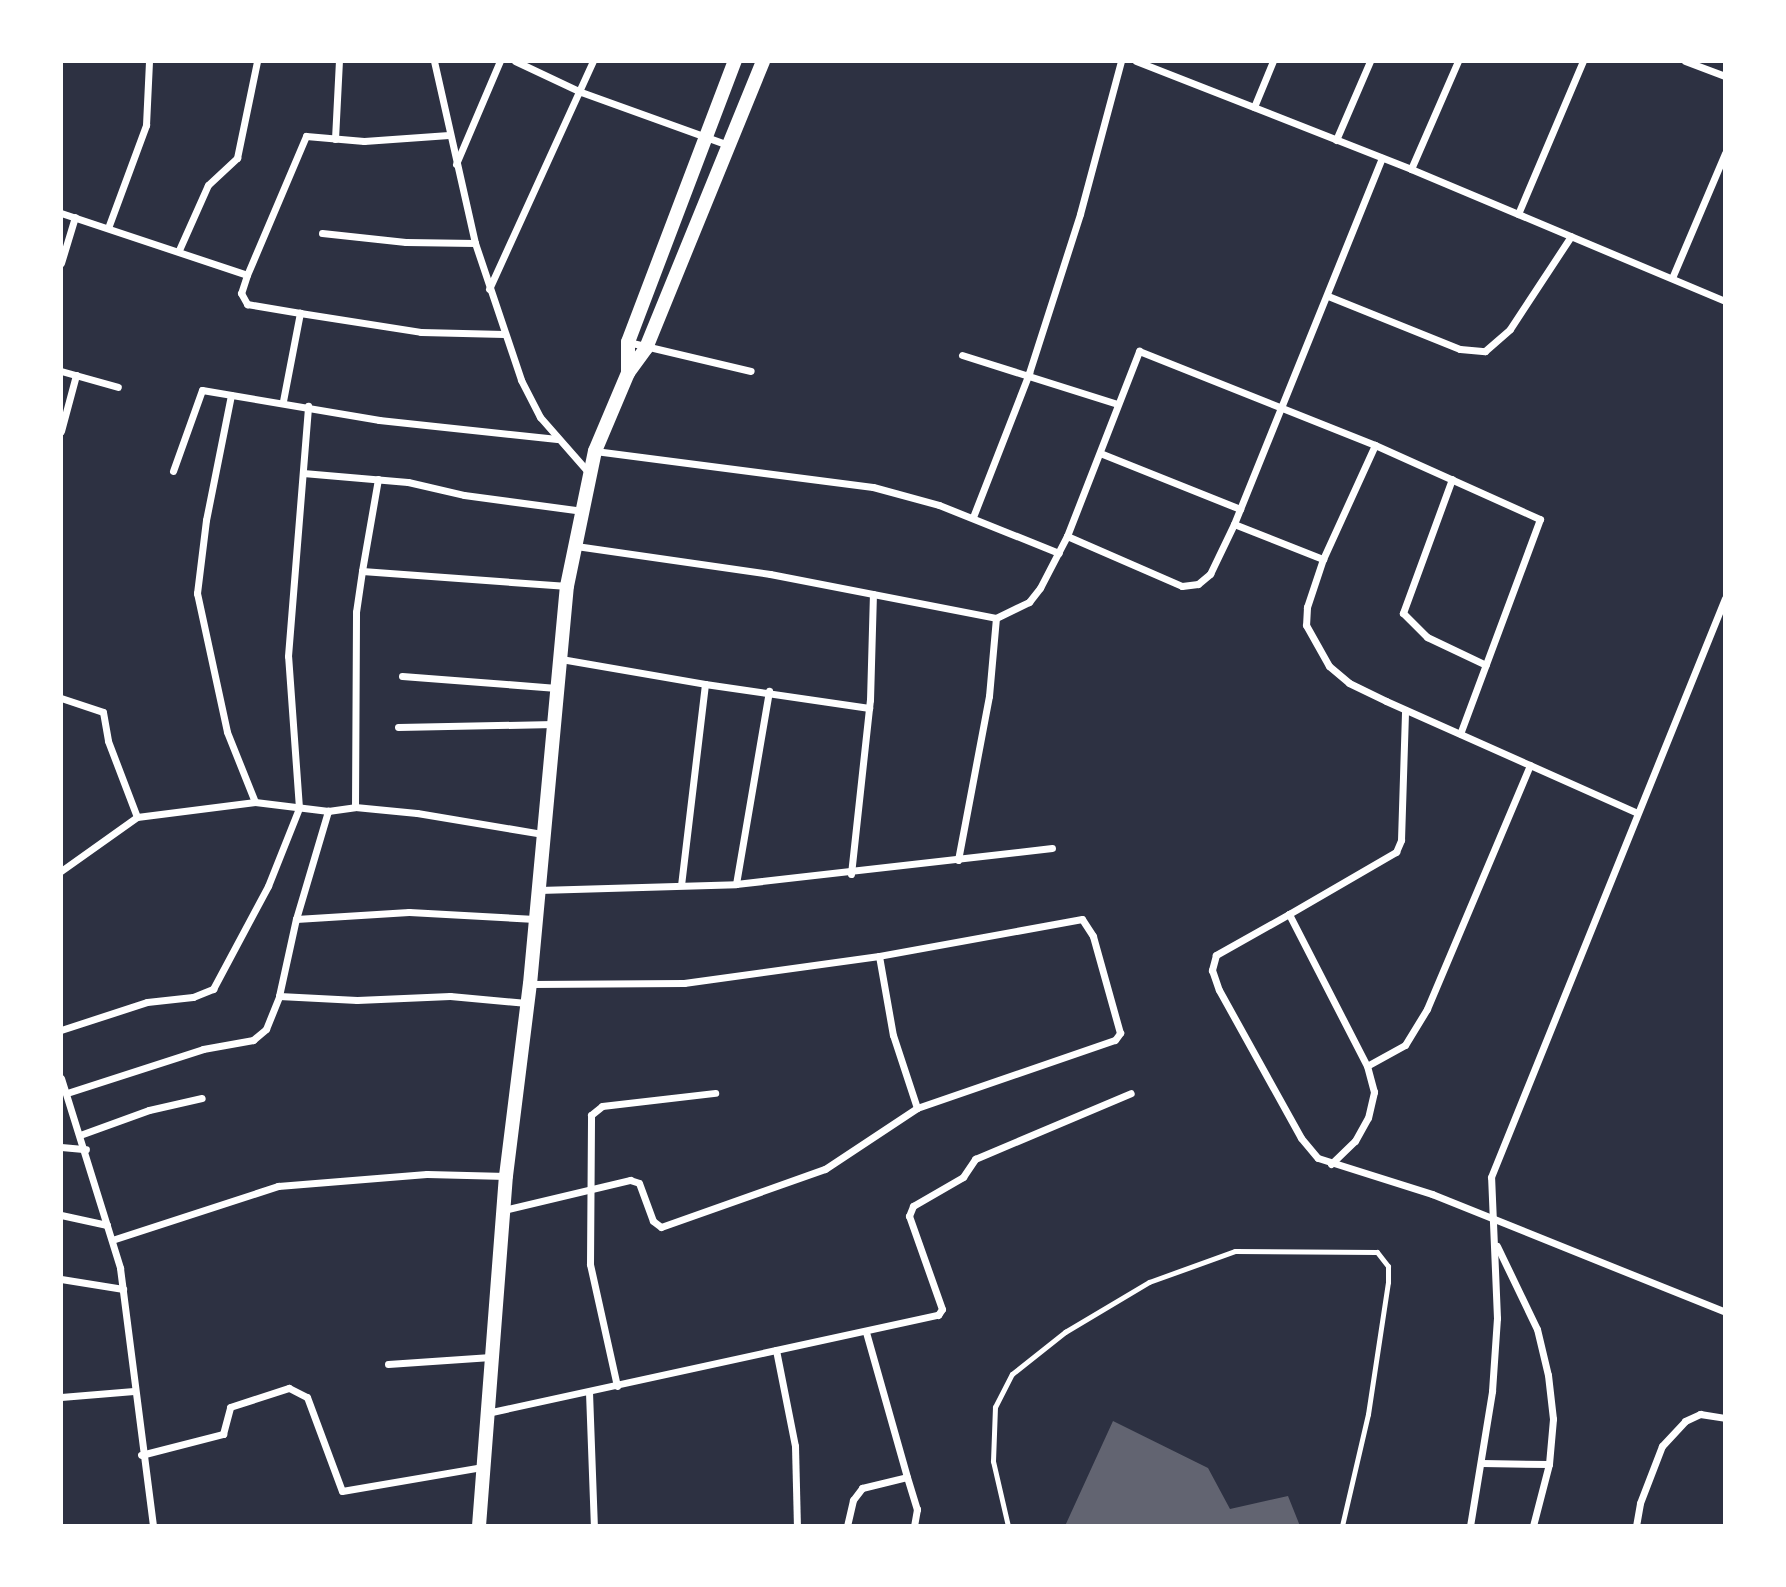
<!DOCTYPE html>
<html>
<head>
<meta charset="utf-8">
<style>
  body { margin:0 }
  #map { position:relative; width:1786px; height:1587px; overflow:hidden; background:#2d3142; font-family:Cabin,sans-serif }
  div>[style] { position:absolute }
  [style*='--x'] { left:calc(var(--x)*1px); top:calc(var(--y)*1px); width:calc(var(--w)*1px); rotate:calc(var(--a)*1deg) }
  .building>* { inset:0; background:#626471 }
  .service>* { height:5px; margin:-2.5px; padding:0 2.5px; transform-origin:2.5px; border-radius:2.5px; background:#fff }
  .minor>* { height:7px; margin:-3.5px; padding:0 3.5px; transform-origin:3.5px; border-radius:3.5px; background:#fff }
  .secondary>* { height:14px; margin:-7px; padding:0 7px; transform-origin:7px; border-radius:7px; background:#fff }
  span { translate:-50% -50%; white-space:nowrap; text-align:center; line-height:1.15; -webkit-text-stroke:7px #fff; paint-order:stroke }
  .frame { position:absolute; inset:0; border:63px solid #fff; pointer-events:none }
</style>
</head>
<body>
<div id="map">
  <div class="building">
    <i style="clip-path:polygon(1113px 1421px,1208px 1468px,1230px 1509px,1288px 1496px,1300px 1526px,1065px 1526px)"></i>
  </div>
  <div class="service">
    <i style="--x:1008;--y:1526;--w:67;--a:-103"></i>
    <i style="--x:993;--y:1461;--w:54;--a:-87.9"></i>
    <i style="--x:995;--y:1407;--w:37;--a:-63"></i>
    <i style="--x:1012;--y:1374;--w:68;--a:-38.4"></i>
    <i style="--x:1065;--y:1332;--w:98;--a:-30.8"></i>
    <i style="--x:1149;--y:1282;--w:91;--a:-19.8"></i>
    <i style="--x:1235;--y:1251;--w:142;--a:0.4"></i>
    <i style="--x:1377;--y:1252;--w:18;--a:52"></i>
    <i style="--x:1388;--y:1266;--w:16;--a:90"></i>
    <i style="--x:1388;--y:1282;--w:134;--a:98.6"></i>
    <i style="--x:1368;--y:1414;--w:115;--a:103.1"></i>
  </div>
  <div class="minor">
    <i style="--x:434;--y:61;--w:187;--a:77.3"></i>
    <i style="--x:475;--y:243;--w:145;--a:71.4"></i>
    <i style="--x:521;--y:380;--w:42;--a:62.8"></i>
    <i style="--x:540;--y:417;--w:74;--a:48.8"></i>
    <i style="--x:515;--y:61;--w:73;--a:25.2"></i>
    <i style="--x:581;--y:92;--w:156;--a:19.8"></i>
    <i style="--x:1136;--y:61;--w:295;--a:21.4"></i>
    <i style="--x:1411;--y:169;--w:341;--a:22.8"></i>
    <i style="--x:1685;--y:61;--w:43;--a:20.6"></i>
    <i style="--x:1254;--y:107;--w:50;--a:-67.6"></i>
    <i style="--x:335;--y:139;--w:78;--a:-87.1"></i>
    <i style="--x:1336;--y:140;--w:86;--a:-66.7"></i>
    <i style="--x:456;--y:164;--w:112;--a:-66.9"></i>
    <i style="--x:1411;--y:169;--w:118;--a:-66.5"></i>
    <i style="--x:61;--y:213;--w:196;--a:18.4"></i>
    <i style="--x:247;--y:275;--w:19;--a:108"></i>
    <i style="--x:241;--y:293;--w:13;--a:61"></i>
    <i style="--x:247;--y:304;--w:54;--a:9.6"></i>
    <i style="--x:1518;--y:214;--w:166;--a:-67"></i>
    <i style="--x:108;--y:228;--w:110;--a:-69.7"></i>
    <i style="--x:146;--y:125;--w:64;--a:-87.3"></i>
    <i style="--x:322;--y:233;--w:84;--a:6.1"></i>
    <i style="--x:406;--y:242;--w:69;--a:0.8"></i>
    <i style="--x:179;--y:250;--w:71;--a:-66"></i>
    <i style="--x:208;--y:185;--w:40;--a:-43"></i>
    <i style="--x:237;--y:158;--w:99;--a:-78.3"></i>
    <i style="--x:61;--y:263;--w:48;--a:-73.1"></i>
    <i style="--x:247;--y:275;--w:151;--a:-67"></i>
    <i style="--x:306;--y:136;--w:58;--a:4.9"></i>
    <i style="--x:364;--y:141;--w:85;--a:-4"></i>
    <i style="--x:1672;--y:278;--w:136;--a:-67"></i>
    <i style="--x:489;--y:289;--w:251;--a:-65.5"></i>
    <i style="--x:1328;--y:296;--w:142;--a:21.9"></i>
    <i style="--x:1460;--y:349;--w:25;--a:5"></i>
    <i style="--x:1485;--y:351;--w:33;--a:-41"></i>
    <i style="--x:1510;--y:329;--w:111;--a:-56.7"></i>
    <i style="--x:628;--y:342;--w:126;--a:13.3"></i>
    <i style="--x:962;--y:355;--w:163;--a:17.5"></i>
    <i style="--x:61;--y:371;--w:59;--a:15.7"></i>
    <i style="--x:231;--y:395;--w:127;--a:101.3"></i>
    <i style="--x:206;--y:520;--w:74;--a:97"></i>
    <i style="--x:197;--y:593;--w:142;--a:77.8"></i>
    <i style="--x:227;--y:732;--w:75;--a:68.2"></i>
    <i style="--x:283;--y:401;--w:90;--a:-79.1"></i>
    <i style="--x:300;--y:313;--w:122;--a:8.9"></i>
    <i style="--x:421;--y:332;--w:83;--a:1.4"></i>
    <i style="--x:61;--y:431;--w:58;--a:-75"></i>
    <i style="--x:1375;--y:445;--w:181;--a:24.2"></i>
    <i style="--x:1540;--y:519;--w:229;--a:110.4"></i>
    <i style="--x:595;--y:451;--w:280;--a:7.4"></i>
    <i style="--x:873;--y:487;--w:68;--a:15.3"></i>
    <i style="--x:939;--y:505;--w:129;--a:21.8"></i>
    <i style="--x:1100;--y:453;--w:151;--a:21.8"></i>
    <i style="--x:173;--y:471;--w:86;--a:-70.3"></i>
    <i style="--x:202;--y:390;--w:180;--a:9.6"></i>
    <i style="--x:379;--y:420;--w:179;--a:6.1"></i>
    <i style="--x:303;--y:473;--w:105;--a:4.9"></i>
    <i style="--x:408;--y:482;--w:57;--a:13.1"></i>
    <i style="--x:464;--y:495;--w:120;--a:7.7"></i>
    <i style="--x:378;--y:479;--w:93;--a:99.9"></i>
    <i style="--x:362;--y:571;--w:206;--a:4.2"></i>
    <i style="--x:1452;--y:479;--w:143;--a:110.1"></i>
    <i style="--x:1403;--y:613;--w:34;--a:45"></i>
    <i style="--x:1427;--y:637;--w:65;--a:25.4"></i>
    <i style="--x:973;--y:517;--w:155;--a:-68.7"></i>
    <i style="--x:1029;--y:373;--w:167;--a:-72.2"></i>
    <i style="--x:1080;--y:214;--w:158;--a:-75"></i>
    <i style="--x:1234;--y:524;--w:96;--a:21.5"></i>
    <i style="--x:1067;--y:536;--w:125;--a:23.5"></i>
    <i style="--x:1182;--y:586;--w:16;--a:-7"></i>
    <i style="--x:1198;--y:584;--w:16;--a:-40"></i>
    <i style="--x:1210;--y:574;--w:55;--a:-64.4"></i>
    <i style="--x:1234;--y:524;--w:395;--a:-68"></i>
    <i style="--x:576;--y:546;--w:196;--a:8.2"></i>
    <i style="--x:770;--y:574;--w:230;--a:11"></i>
    <i style="--x:996;--y:618;--w:37;--a:-26"></i>
    <i style="--x:1029;--y:602;--w:18;--a:-52"></i>
    <i style="--x:1040;--y:588;--w:59;--a:-62.6"></i>
    <i style="--x:1067;--y:536;--w:199;--a:-68.7"></i>
    <i style="--x:1139;--y:351;--w:254;--a:21.7"></i>
    <i style="--x:1375;--y:445;--w:125;--a:114.5"></i>
    <i style="--x:1323;--y:559;--w:51;--a:108.4"></i>
    <i style="--x:1307;--y:607;--w:18;--a:93"></i>
    <i style="--x:1306;--y:625;--w:47;--a:60.7"></i>
    <i style="--x:1329;--y:666;--w:26;--a:40"></i>
    <i style="--x:1349;--y:683;--w:41;--a:25.9"></i>
    <i style="--x:1386;--y:701;--w:275;--a:24"></i>
    <i style="--x:561;--y:659;--w:146;--a:9.8"></i>
    <i style="--x:705;--y:684;--w:202;--a:96.8"></i>
    <i style="--x:402;--y:676;--w:155;--a:4.4"></i>
    <i style="--x:705;--y:684;--w:166;--a:8.3"></i>
    <i style="--x:61;--y:698;--w:44;--a:18.4"></i>
    <i style="--x:103;--y:712;--w:29;--a:80"></i>
    <i style="--x:108;--y:741;--w:81;--a:69.1"></i>
    <i style="--x:398;--y:727;--w:156;--a:-1.1"></i>
    <i style="--x:1530;--y:765;--w:265;--a:112.9"></i>
    <i style="--x:1427;--y:1009;--w:42;--a:121.4"></i>
    <i style="--x:1405;--y:1045;--w:43;--a:151.1"></i>
    <i style="--x:1367;--y:1066;--w:171;--a:-117.2"></i>
    <i style="--x:1289;--y:914;--w:84;--a:150.7"></i>
    <i style="--x:1216;--y:955;--w:16;--a:105"></i>
    <i style="--x:1212;--y:970;--w:21;--a:71"></i>
    <i style="--x:1219;--y:990;--w:169;--a:61"></i>
    <i style="--x:1301;--y:1138;--w:26;--a:50"></i>
    <i style="--x:1318;--y:1158;--w:120;--a:17.5"></i>
    <i style="--x:1432;--y:1194;--w:316;--a:21.9"></i>
    <i style="--x:355;--y:807;--w:195;--a:-89.7"></i>
    <i style="--x:356;--y:612;--w:41;--a:-81.7"></i>
    <i style="--x:958;--y:860;--w:167;--a:-79.3"></i>
    <i style="--x:989;--y:696;--w:78;--a:-84.9"></i>
    <i style="--x:61;--y:871;--w:93;--a:-35.4"></i>
    <i style="--x:137;--y:817;--w:119;--a:-7.2"></i>
    <i style="--x:255;--y:802;--w:74;--a:7"></i>
    <i style="--x:328;--y:811;--w:27;--a:-8"></i>
    <i style="--x:355;--y:807;--w:62;--a:5.5"></i>
    <i style="--x:417;--y:813;--w:128;--a:9.5"></i>
    <i style="--x:851;--y:874;--w:175;--a:-83.8"></i>
    <i style="--x:870;--y:700;--w:106;--a:-88.4"></i>
    <i style="--x:736;--y:884;--w:196;--a:-80.3"></i>
    <i style="--x:539;--y:890;--w:197;--a:-1.7"></i>
    <i style="--x:736;--y:884;--w:318;--a:-6.5"></i>
    <i style="--x:1289;--y:914;--w:124;--a:-30.1"></i>
    <i style="--x:1396;--y:852;--w:13;--a:-67"></i>
    <i style="--x:1401;--y:840;--w:130;--a:-88.2"></i>
    <i style="--x:296;--y:919;--w:113;--a:-73.5"></i>
    <i style="--x:879;--y:956;--w:80;--a:80"></i>
    <i style="--x:893;--y:1035;--w:77;--a:71.8"></i>
    <i style="--x:279;--y:996;--w:79;--a:-77.6"></i>
    <i style="--x:296;--y:919;--w:113;--a:-3.5"></i>
    <i style="--x:409;--y:912;--w:126;--a:3.2"></i>
    <i style="--x:61;--y:1030;--w:90;--a:-18"></i>
    <i style="--x:147;--y:1002;--w:46;--a:-6.2"></i>
    <i style="--x:193;--y:997;--w:22;--a:-22"></i>
    <i style="--x:213;--y:989;--w:117;--a:-61.9"></i>
    <i style="--x:268;--y:886;--w:84;--a:-68.3"></i>
    <i style="--x:299;--y:808;--w:152;--a:-94.1"></i>
    <i style="--x:288;--y:656;--w:251;--a:-85.4"></i>
    <i style="--x:61;--y:1078;--w:199;--a:72.7"></i>
    <i style="--x:120;--y:1268;--w:260;--a:82.7"></i>
    <i style="--x:67;--y:1093;--w:143;--a:-17.9"></i>
    <i style="--x:203;--y:1049;--w:51;--a:-10.2"></i>
    <i style="--x:253;--y:1040;--w:17;--a:-40"></i>
    <i style="--x:266;--y:1029;--w:35;--a:-68"></i>
    <i style="--x:279;--y:996;--w:78;--a:2.9"></i>
    <i style="--x:357;--y:1000;--w:93;--a:-2.5"></i>
    <i style="--x:450;--y:996;--w:77;--a:5.2"></i>
    <i style="--x:80;--y:1135;--w:73;--a:-19.9"></i>
    <i style="--x:149;--y:1110;--w:54;--a:-12.8"></i>
    <i style="--x:61;--y:1147;--w:25;--a:5"></i>
    <i style="--x:1331;--y:1164;--w:33;--a:-44"></i>
    <i style="--x:1355;--y:1141;--w:26;--a:-61"></i>
    <i style="--x:1368;--y:1118;--w:27;--a:-77"></i>
    <i style="--x:1374;--y:1092;--w:27;--a:-105"></i>
    <i style="--x:504;--y:1210;--w:130;--a:-13.4"></i>
    <i style="--x:630;--y:1180;--w:9;--a:18"></i>
    <i style="--x:639;--y:1183;--w:40;--a:69.8"></i>
    <i style="--x:653;--y:1221;--w:10;--a:37"></i>
    <i style="--x:661;--y:1227;--w:174;--a:-19.5"></i>
    <i style="--x:825;--y:1169;--w:110;--a:-33.5"></i>
    <i style="--x:917;--y:1108;--w:209;--a:-19"></i>
    <i style="--x:1115;--y:1040;--w:9;--a:-54"></i>
    <i style="--x:1120;--y:1033;--w:101;--a:-105.6"></i>
    <i style="--x:1093;--y:936;--w:20;--a:-123"></i>
    <i style="--x:1082;--y:919;--w:206;--a:169.7"></i>
    <i style="--x:879;--y:956;--w:197;--a:172.1"></i>
    <i style="--x:684;--y:983;--w:154;--a:179.6"></i>
    <i style="--x:61;--y:1215;--w:47;--a:12.3"></i>
    <i style="--x:112;--y:1240;--w:175;--a:-18"></i>
    <i style="--x:278;--y:1186;--w:149;--a:-4.6"></i>
    <i style="--x:427;--y:1174;--w:79;--a:1.5"></i>
    <i style="--x:1497;--y:1246;--w:92;--a:64.3"></i>
    <i style="--x:1537;--y:1329;--w:47;--a:76.6"></i>
    <i style="--x:1548;--y:1375;--w:44;--a:83.5"></i>
    <i style="--x:1553;--y:1419;--w:45;--a:95.1"></i>
    <i style="--x:1549;--y:1464;--w:64;--a:104.5"></i>
    <i style="--x:61;--y:1279;--w:63;--a:9.2"></i>
    <i style="--x:776;--y:1350;--w:98;--a:78.8"></i>
    <i style="--x:795;--y:1446;--w:80;--a:88.6"></i>
    <i style="--x:388;--y:1364;--w:103;--a:-3.9"></i>
    <i style="--x:617;--y:1386;--w:125;--a:-102.5"></i>
    <i style="--x:590;--y:1264;--w:149;--a:-89.6"></i>
    <i style="--x:591;--y:1115;--w:14;--a:-39"></i>
    <i style="--x:602;--y:1106;--w:114;--a:-6.6"></i>
    <i style="--x:589;--y:1392;--w:134;--a:87.9"></i>
    <i style="--x:61;--y:1397;--w:73;--a:-4.7"></i>
    <i style="--x:487;--y:1413;--w:462;--a:-12.3"></i>
    <i style="--x:938;--y:1315;--w:7;--a:-56"></i>
    <i style="--x:942;--y:1309;--w:99;--a:-109.5"></i>
    <i style="--x:909;--y:1216;--w:11;--a:-68"></i>
    <i style="--x:913;--y:1206;--w:58;--a:-30.1"></i>
    <i style="--x:963;--y:1177;--w:22;--a:-56"></i>
    <i style="--x:975;--y:1159;--w:169;--a:-22.9"></i>
    <i style="--x:141;--y:1455;--w:85;--a:-14.4"></i>
    <i style="--x:223;--y:1434;--w:28;--a:-75"></i>
    <i style="--x:230;--y:1407;--w:62;--a:-17.9"></i>
    <i style="--x:289;--y:1388;--w:20;--a:27"></i>
    <i style="--x:307;--y:1397;--w:100;--a:69.6"></i>
    <i style="--x:342;--y:1491;--w:143;--a:-9.7"></i>
    <i style="--x:1482;--y:1463;--w:67;--a:0.9"></i>
    <i style="--x:907;--y:1477;--w:34;--a:73"></i>
    <i style="--x:917;--y:1509;--w:17;--a:100"></i>
    <i style="--x:847;--y:1526;--w:27;--a:-77"></i>
    <i style="--x:853;--y:1500;--w:15;--a:-53"></i>
    <i style="--x:862;--y:1488;--w:46;--a:-13.7"></i>
    <i style="--x:907;--y:1477;--w:151;--a:-105.8"></i>
    <i style="--x:1470;--y:1526;--w:137;--a:-80.7"></i>
    <i style="--x:1492;--y:1391;--w:73;--a:-86.1"></i>
    <i style="--x:1497;--y:1318;--w:141;--a:-92.4"></i>
    <i style="--x:1491;--y:1177;--w:624;--a:-67.99"></i>
    <i style="--x:1636;--y:1526;--w:23;--a:-80"></i>
    <i style="--x:1640;--y:1503;--w:61;--a:-68.9"></i>
    <i style="--x:1662;--y:1446;--w:34;--a:-47"></i>
    <i style="--x:1685;--y:1421;--w:17;--a:-25"></i>
    <i style="--x:1700;--y:1414;--w:25;--a:9"></i>
  </div>
  <div class="secondary">
    <i style="--x:628;--y:373;--w:31;--a:-90"></i>
    <i style="--x:628;--y:342;--w:301;--a:-69.2"></i>
    <i style="--x:479;--y:1526;--w:351;--a:-85.6"></i>
    <i style="--x:506;--y:1176;--w:193;--a:-82.9"></i>
    <i style="--x:530;--y:984;--w:400;--a:-84.7"></i>
    <i style="--x:567;--y:586;--w:138;--a:-78.3"></i>
    <i style="--x:595;--y:451;--w:85;--a:-67.1"></i>
    <i style="--x:628;--y:373;--w:31;--a:-54"></i>
    <i style="--x:646;--y:348;--w:310;--a:-67.8"></i>
  </div>
  <div class="frame"></div>
</div>
</body>
</html>
